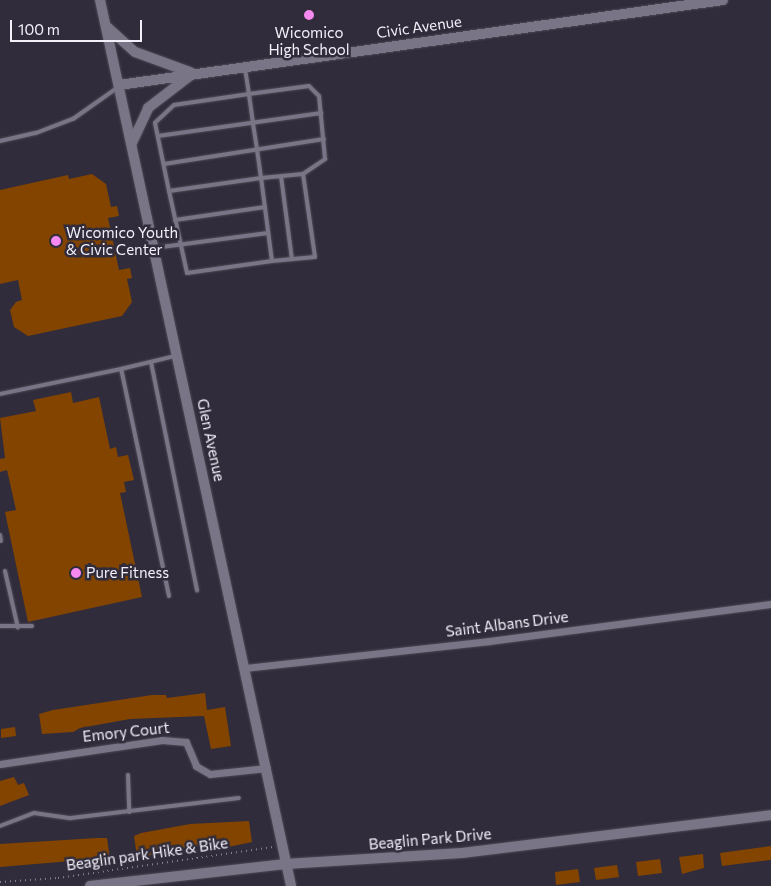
<!DOCTYPE html>
<html>
<head>
<meta charset="utf-8">
<style>
  body { margin:0 }
  #map { position:relative; width:771px; height:886px; overflow:hidden; background:#302c3b; font-family:Commissioner,sans-serif }
  div>[style] { position:absolute }
  [style*='--x'] { left:calc(var(--x)*1px); top:calc(var(--y)*1px); width:calc(var(--w)*1px); rotate:calc(var(--a)*1deg) }
  .building>* { inset:0; background:#834400 }
  .path>* { height:2px; margin-top:-1px; transform-origin:0; background:repeating-linear-gradient(90deg,#837f8c 0 1px,transparent 0 5px) }
  .roads { filter:drop-shadow(0 0 1px #4d4a56) drop-shadow(0 0 1px #4d4a56) }
  .lane>* { height:4px; margin:-2px; padding:0 2px; transform-origin:2px; border-radius:2px; background:#7a7586 }
  .street>* { height:7px; margin:-3.5px; padding:0 3.5px; transform-origin:3.5px; border-radius:3.5px; background:#7a7586 }
  .secondary>* { height:10px; margin:-5px; padding:0 5px; transform-origin:5px; border-radius:5px; background:#7a7586 }
  .dots>* { width:14px; height:14px; translate:-50% -50%; box-sizing:border-box; border:2px solid #302c3b; border-radius:50% }
  span { translate:-50% -50%; white-space:nowrap; text-align:center; line-height:1.15; -webkit-text-stroke:5px #302c3b; paint-order:stroke }
  .street-label { font-size:15px; color:#f3f0fa }
  .poi-label { font-size:15px; color:#f3f0fa }
  .left { translate:0 -50%; text-align:left }
  .scale { position:absolute; left:10px; top:20px; width:132px; height:22px; box-sizing:border-box; border:2px solid #f3f0fa; border-top:0; padding-left:6px; font-size:15px; line-height:18px; white-space:nowrap; color:#f3f0fa; -webkit-text-stroke:4px #302c3b; paint-order:stroke }
</style>
</head>
<body>
<div id="map">
  <div class="building">
    <i style="clip-path:polygon(92px 174px,106px 184px,111px 207px,117px 206px,119px 216px,108px 218px,119px 270px,130px 268px,132px 278px,127px 279px,132px 302px,122px 316px,28px 336px,14px 327px,10px 310px,16px 302px,22px 300px,18px 280px,0 284px,0 190px,68px 175px,69px 179px)"></i>
    <i style="clip-path:polygon(71px 392px,73px 403px,99px 397px,110px 449px,116px 447px,118px 457px,128px 455px,134px 480px,124px 482px,126px 492px,120px 493px,142px 597px,28px 622px,5px 512px,16px 510px,7px 470px,0 472px,0 459px,5px 458px,0 418px,36px 411px,33px 400px)"></i>
    <i style="clip-path:polygon(205px 693px,207px 710px,225px 707px,231px 746px,211px 749px,204px 716px,130px 719px,80px 728px,73px 732px,42px 734px,39px 714px,53px 710px,152px 695px,166px 695px,167px 698px)"></i>
    <i style="clip-path:polygon(15px 727px,16px 736px,1px 738px,1px 729px)"></i>
    <i style="clip-path:polygon(14px 777px,18px 785px,24px 783px,29px 795px,0 806px,0 781px)"></i>
    <i style="clip-path:polygon(249px 821px,252px 842px,228px 847px,213px 847px,213px 843px,199px 845px,175px 852px,137px 857px,134px 836px,141px 833px,190px 824px)"></i>
    <i style="clip-path:polygon(97px 838px,107px 838px,110px 859px,86px 863px,71px 861px,0 867px,0 844px)"></i>
    <i style="clip-path:polygon(771px 846px,771px 860px,722px 866px,720px 853px)"></i>
    <i style="clip-path:polygon(703px 854px,704px 868px,682px 874px,679px 857px)"></i>
    <i style="clip-path:polygon(660px 859px,662px 873px,638px 876px,636px 862px)"></i>
    <i style="clip-path:polygon(617px 865px,619px 877px,596px 880px,594px 868px)"></i>
    <i style="clip-path:polygon(578px 869px,580px 882px,556px 885px,555px 872px)"></i>
  </div>
  <div class="path">
    <i style="--x:0;--y:882;--w:58;--a:-3.9"></i>
    <i style="--x:58;--y:878;--w:217;--a:-8.2"></i>
  </div>
  <div class="roads">
    <div class="lane">
      <i style="--x:158;--y:136;--w:165;--a:-8"></i>
      <i style="--x:0;--y:141;--w:37;--a:-13"></i>
      <i style="--x:36;--y:133;--w:40;--a:-21"></i>
      <i style="--x:73;--y:119;--w:54;--a:-35.2"></i>
      <i style="--x:164;--y:164;--w:162;--a:-8.9"></i>
      <i style="--x:281;--y:176;--w:84;--a:82.5"></i>
      <i style="--x:169;--y:191;--w:93;--a:-8"></i>
      <i style="--x:261;--y:178;--w:42;--a:-5.4"></i>
      <i style="--x:303;--y:174;--w:27;--a:-34"></i>
      <i style="--x:325;--y:159;--w:63;--a:-95.4"></i>
      <i style="--x:319;--y:96;--w:14;--a:-135"></i>
      <i style="--x:309;--y:86;--w:61;--a:172.4"></i>
      <i style="--x:249;--y:94;--w:76;--a:171.7"></i>
      <i style="--x:174;--y:105;--w:26;--a:137"></i>
      <i style="--x:155;--y:123;--w:69;--a:78.4"></i>
      <i style="--x:169;--y:191;--w:84;--a:77.6"></i>
      <i style="--x:187;--y:273;--w:86;--a:-8"></i>
      <i style="--x:272;--y:261;--w:84;--a:-97.5"></i>
      <i style="--x:261;--y:178;--w:29;--a:-98"></i>
      <i style="--x:257;--y:149;--w:26;--a:-99"></i>
      <i style="--x:253;--y:123;--w:29;--a:-98"></i>
      <i style="--x:249;--y:94;--w:25;--a:-99"></i>
      <i style="--x:175;--y:220;--w:91;--a:-8.2"></i>
      <i style="--x:154;--y:248;--w:115;--a:-7.5"></i>
      <i style="--x:272;--y:261;--w:43;--a:-5.3"></i>
      <i style="--x:315;--y:257;--w:84;--a:-98.2"></i>
      <i style="--x:151;--y:362;--w:233;--a:78.6"></i>
      <i style="--x:0;--y:394;--w:124;--a:-11.7"></i>
      <i style="--x:0;--y:535;--w:6;--a:81"></i>
      <i style="--x:5;--y:571;--w:58;--a:77.2"></i>
      <i style="--x:169;--y:596;--w:232;--a:-101.9"></i>
      <i style="--x:121;--y:369;--w:56;--a:-13.5"></i>
      <i style="--x:0;--y:626;--w:32;--a:0"></i>
      <i style="--x:128;--y:775;--w:37;--a:88"></i>
      <i style="--x:0;--y:826;--w:36;--a:-21"></i>
      <i style="--x:34;--y:813;--w:37;--a:8"></i>
      <i style="--x:71;--y:818;--w:169;--a:-6.8"></i>
    </div>
    <div class="street">
      <i style="--x:245;--y:668;--w:245;--a:-6.3"></i>
      <i style="--x:489;--y:641;--w:284;--a:-7.5"></i>
      <i style="--x:0;--y:764;--w:164;--a:-8.4"></i>
      <i style="--x:162;--y:740;--w:24;--a:5"></i>
      <i style="--x:186;--y:742;--w:26;--a:67"></i>
      <i style="--x:196;--y:766;--w:16;--a:30"></i>
      <i style="--x:210;--y:774;--w:57;--a:-6"></i>
    </div>
    <div class="secondary">
      <i style="--x:100;--y:0;--w:906;--a:77.83"></i>
      <i style="--x:106;--y:26;--w:39;--a:42"></i>
      <i style="--x:135;--y:52;--w:59;--a:20"></i>
      <i style="--x:119;--y:85;--w:610;--a:-8.01"></i>
      <i style="--x:132;--y:143;--w:38;--a:-65"></i>
      <i style="--x:148;--y:108;--w:54;--a:-37.5"></i>
      <i style="--x:90;--y:886;--w:197;--a:-6.4"></i>
      <i style="--x:286;--y:864;--w:176;--a:-3.6"></i>
      <i style="--x:462;--y:853;--w:311;--a:-7"></i>
    </div>
  </div>
  <div class="dots">
    <i style="left:309px;top:15px;background:#f589ef"></i>
    <i style="left:56px;top:241px;background:#f589ef"></i>
    <i style="left:76px;top:573px;background:#f589ef"></i>
  </div>
  <div class="street-label">
    <span style="left:419px;top:27px;rotate:-8deg">Civic Avenue</span>
    <span style="left:211px;top:440px;rotate:78deg">Glen Avenue</span>
    <span style="left:507px;top:624px;rotate:-7deg">Saint Albans Drive</span>
    <span style="left:126px;top:732px;rotate:-6deg">Emory Court</span>
    <span style="left:430px;top:839px;rotate:-5deg">Beaglin Park Drive</span>
    <span style="left:147px;top:854px;rotate:-8deg">Beaglin park Hike &amp; Bike</span>
  </div>
  <div class="poi-label">
    <span style="left:309px;top:41px">Wicomico<br>High School</span>
    <span class="left" style="left:66px;top:241px">Wicomico Youth<br>&amp; Civic Center</span>
    <span class="left" style="left:86px;top:573px">Pure Fitness</span>
  </div>
  <div class="scale">100 m</div>
</div>
</body>
</html>
